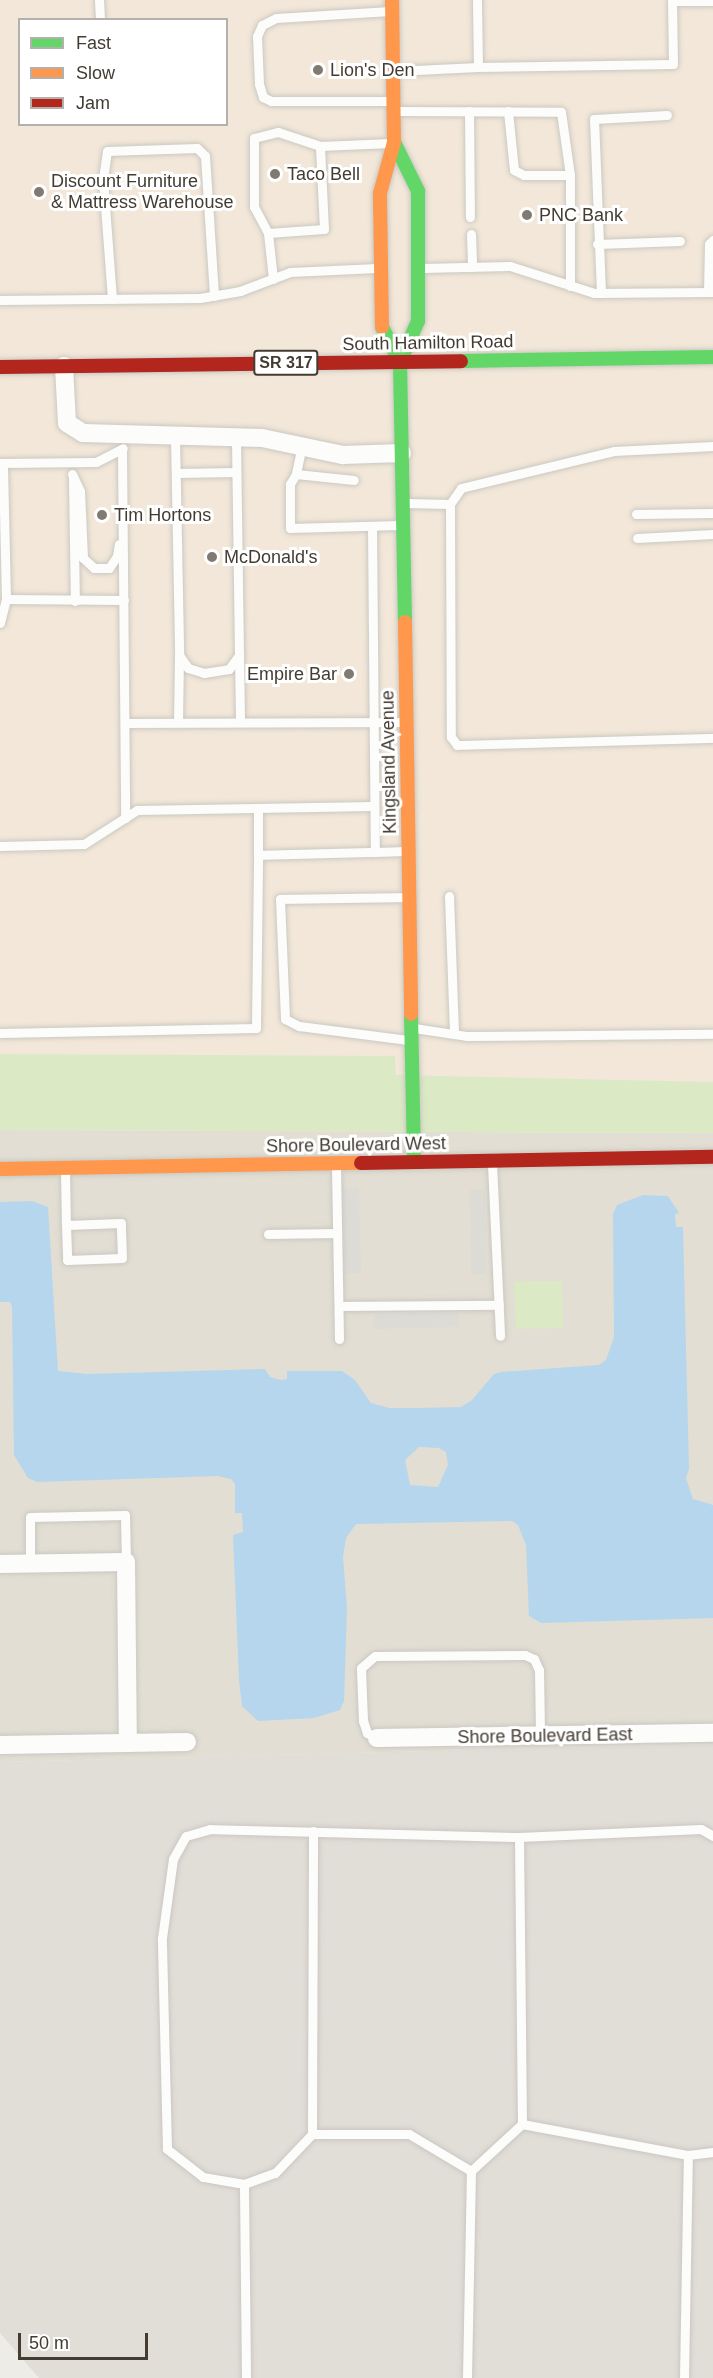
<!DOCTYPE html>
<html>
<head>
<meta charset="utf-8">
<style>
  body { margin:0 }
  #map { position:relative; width:713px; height:2378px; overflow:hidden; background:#eeece6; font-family:Helvetica,sans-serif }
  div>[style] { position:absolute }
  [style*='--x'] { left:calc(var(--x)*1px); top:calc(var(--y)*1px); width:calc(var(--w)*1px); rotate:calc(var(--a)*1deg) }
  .residential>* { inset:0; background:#e2ded3 }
  .commercial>* { inset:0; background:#f2e7d8 }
  .industrial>* { inset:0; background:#e1ddd7 }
  .green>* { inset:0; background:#dbe9c4 }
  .parking>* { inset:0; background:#dddbd6 }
  .water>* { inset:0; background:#b5d6ed }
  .roads { filter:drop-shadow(0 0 2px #cac8c2) drop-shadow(0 0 2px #cac8c2) }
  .lane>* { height:9px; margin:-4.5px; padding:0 4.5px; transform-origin:4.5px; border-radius:4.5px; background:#fcfcfb }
  .street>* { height:18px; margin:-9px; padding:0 9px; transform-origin:9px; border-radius:9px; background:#fcfcfb }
  .fast>* { height:14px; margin:-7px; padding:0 7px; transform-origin:7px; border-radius:7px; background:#63d668 }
  .slow>* { height:14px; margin:-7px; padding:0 7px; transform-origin:7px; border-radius:7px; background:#ff974d }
  .jam>* { height:14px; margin:-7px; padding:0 7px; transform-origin:7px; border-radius:7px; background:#b3261e }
  .dots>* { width:16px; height:16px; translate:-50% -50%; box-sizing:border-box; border:3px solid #fff; border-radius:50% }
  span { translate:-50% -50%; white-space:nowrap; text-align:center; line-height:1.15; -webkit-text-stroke:6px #fff; paint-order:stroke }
  .shield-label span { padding:2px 4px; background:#fff; border:2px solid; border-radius:4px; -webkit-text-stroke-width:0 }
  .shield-label { font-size:16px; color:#433c33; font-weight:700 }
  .poi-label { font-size:18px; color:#433c33 }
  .left { translate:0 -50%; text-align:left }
  .right { translate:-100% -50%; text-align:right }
  .street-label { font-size:18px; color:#433c33 }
  .legend { position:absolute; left:18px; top:18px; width:210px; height:108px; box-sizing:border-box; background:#fff; border:2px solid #b4b1ad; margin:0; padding:8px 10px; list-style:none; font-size:18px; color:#433c33 }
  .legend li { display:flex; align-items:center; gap:12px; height:30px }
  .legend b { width:30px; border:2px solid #b4b1ad }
  .scale { position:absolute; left:18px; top:2333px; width:130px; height:27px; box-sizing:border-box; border:3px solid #433c33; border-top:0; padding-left:8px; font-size:18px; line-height:21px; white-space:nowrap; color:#433c33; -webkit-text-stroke:4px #fff; paint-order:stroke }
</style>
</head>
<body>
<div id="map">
  <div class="residential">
    <i style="clip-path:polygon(0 1130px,713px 1133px,713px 1744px,0 1762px)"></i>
  </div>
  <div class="commercial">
    <i style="clip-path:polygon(evenodd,0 0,713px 0,713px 1082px,396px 1075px,395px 1056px,0 1054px,0 0,20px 20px,226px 20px,226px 124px,20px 124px,20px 20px)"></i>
  </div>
  <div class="industrial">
    <i style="clip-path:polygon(713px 1744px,713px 2378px,39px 2378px,0 2333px,0 1762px)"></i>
  </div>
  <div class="green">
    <i style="clip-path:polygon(0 1054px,395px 1056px,396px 1075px,713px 1082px,713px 1133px,0 1130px)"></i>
    <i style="clip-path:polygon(562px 1281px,563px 1328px,516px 1329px,514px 1282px)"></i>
  </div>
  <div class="parking">
    <i style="clip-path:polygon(359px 1188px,361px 1273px,345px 1274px,343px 1189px)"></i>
    <i style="clip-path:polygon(470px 1190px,485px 1190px,486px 1274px,471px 1274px)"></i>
    <i style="clip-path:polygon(459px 1313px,459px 1327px,374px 1329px,374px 1314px)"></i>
  </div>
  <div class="water">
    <i style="clip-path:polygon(evenodd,643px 1195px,668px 1196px,679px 1213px,675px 1214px,676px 1227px,683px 1227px,689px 1469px,686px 1478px,693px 1499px,713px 1505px,713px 1618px,541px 1623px,529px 1616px,526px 1545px,518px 1525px,512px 1521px,356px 1524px,346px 1538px,343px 1557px,347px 1608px,344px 1701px,340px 1710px,314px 1718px,258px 1721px,242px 1706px,239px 1680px,233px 1535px,243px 1532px,242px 1513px,235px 1513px,235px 1484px,231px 1479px,218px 1476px,37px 1482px,28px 1478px,14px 1455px,12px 1307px,10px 1302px,0 1302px,0 1202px,32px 1201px,48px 1207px,58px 1371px,87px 1374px,265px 1369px,270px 1377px,281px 1380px,287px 1379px,287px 1371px,342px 1371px,355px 1380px,371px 1403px,389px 1408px,418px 1408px,461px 1407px,472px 1400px,494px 1374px,501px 1372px,599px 1365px,606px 1360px,614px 1337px,613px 1214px,617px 1205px,643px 1195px,419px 1447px,439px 1448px,446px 1452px,448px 1465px,438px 1487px,410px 1485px,405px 1460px,419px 1447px)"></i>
  </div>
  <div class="roads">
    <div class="lane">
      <i style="--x:99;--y:0;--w:20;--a:87"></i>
      <i style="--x:390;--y:11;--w:114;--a:176.5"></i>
      <i style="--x:276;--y:18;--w:16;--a:153"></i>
      <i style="--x:262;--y:25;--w:12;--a:114"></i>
      <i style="--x:257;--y:36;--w:48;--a:87.6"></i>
      <i style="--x:259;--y:84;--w:14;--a:73"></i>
      <i style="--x:263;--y:97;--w:9;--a:27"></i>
      <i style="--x:271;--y:101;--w:121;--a:0"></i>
      <i style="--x:478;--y:67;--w:195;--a:-0.9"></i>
      <i style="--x:673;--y:64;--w:63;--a:-90.9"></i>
      <i style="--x:672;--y:1;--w:41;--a:0"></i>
      <i style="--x:395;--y:71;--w:83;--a:-2.8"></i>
      <i style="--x:478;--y:67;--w:67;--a:-90.9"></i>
      <i style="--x:396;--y:111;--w:165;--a:0.3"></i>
      <i style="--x:561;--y:112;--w:64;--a:81.9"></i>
      <i style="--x:570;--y:175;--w:111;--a:90"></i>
      <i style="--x:469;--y:111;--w:106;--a:89.5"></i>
      <i style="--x:508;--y:111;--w:59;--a:84.2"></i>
      <i style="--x:514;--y:170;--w:11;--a:27"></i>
      <i style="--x:524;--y:175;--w:46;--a:0"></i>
      <i style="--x:268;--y:233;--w:30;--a:-118"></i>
      <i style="--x:254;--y:207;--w:69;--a:-90"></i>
      <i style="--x:254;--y:138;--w:25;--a:-14"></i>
      <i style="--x:278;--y:132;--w:44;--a:18.4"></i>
      <i style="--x:471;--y:234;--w:33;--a:88"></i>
      <i style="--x:597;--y:244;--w:83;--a:-2.1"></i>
      <i style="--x:422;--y:268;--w:88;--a:-1.3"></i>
      <i style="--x:510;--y:266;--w:88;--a:17.8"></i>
      <i style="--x:594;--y:293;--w:119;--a:-0.5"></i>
      <i style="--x:273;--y:279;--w:46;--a:-96.2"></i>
      <i style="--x:268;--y:233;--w:56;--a:-4.1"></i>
      <i style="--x:324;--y:229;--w:83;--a:-92.8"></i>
      <i style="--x:320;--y:146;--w:71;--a:-2.4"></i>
      <i style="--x:708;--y:292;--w:48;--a:-88.8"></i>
      <i style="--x:709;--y:244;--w:6;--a:-45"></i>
      <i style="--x:601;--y:293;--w:174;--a:-92.3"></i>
      <i style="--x:594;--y:119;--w:73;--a:-3.1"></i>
      <i style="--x:112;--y:299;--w:120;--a:-94.3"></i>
      <i style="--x:103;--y:179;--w:28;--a:-82"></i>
      <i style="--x:107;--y:151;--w:90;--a:-1.9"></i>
      <i style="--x:197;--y:148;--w:11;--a:45"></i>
      <i style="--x:205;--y:156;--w:140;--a:86.3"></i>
      <i style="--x:0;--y:300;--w:200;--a:-0.6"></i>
      <i style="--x:200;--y:298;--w:41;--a:-9.9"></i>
      <i style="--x:240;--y:291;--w:53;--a:-20.8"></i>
      <i style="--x:290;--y:272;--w:87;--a:-2.6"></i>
      <i style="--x:175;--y:437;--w:218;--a:88.9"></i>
      <i style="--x:179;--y:655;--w:16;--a:55"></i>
      <i style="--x:188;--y:668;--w:17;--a:17"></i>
      <i style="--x:204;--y:673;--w:25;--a:-9"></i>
      <i style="--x:229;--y:669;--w:17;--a:-54"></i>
      <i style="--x:239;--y:655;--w:217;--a:-90.8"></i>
      <i style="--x:302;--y:445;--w:30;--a:102"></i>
      <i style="--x:296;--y:474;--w:58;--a:5.9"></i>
      <i style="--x:122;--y:451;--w:367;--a:89.5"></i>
      <i style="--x:0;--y:463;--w:96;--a:-0.6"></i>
      <i style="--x:96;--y:462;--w:30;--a:-27"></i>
      <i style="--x:176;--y:473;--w:60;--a:-1"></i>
      <i style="--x:72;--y:474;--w:19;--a:65"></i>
      <i style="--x:80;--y:491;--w:67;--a:87.4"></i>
      <i style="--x:83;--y:558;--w:15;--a:42"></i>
      <i style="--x:94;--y:568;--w:15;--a:0"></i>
      <i style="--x:109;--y:568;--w:14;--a:-56"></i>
      <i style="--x:117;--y:556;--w:12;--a:-81"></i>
      <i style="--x:296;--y:474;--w:12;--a:121"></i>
      <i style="--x:290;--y:484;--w:44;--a:90"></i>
      <i style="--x:290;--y:528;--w:110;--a:-1.6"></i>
      <i style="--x:73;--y:479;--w:122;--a:89.1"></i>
      <i style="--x:405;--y:503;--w:45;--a:1.3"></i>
      <i style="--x:450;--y:504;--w:19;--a:-55"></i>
      <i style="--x:461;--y:488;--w:157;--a:-13.6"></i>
      <i style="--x:614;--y:451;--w:99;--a:-2.9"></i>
      <i style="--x:450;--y:504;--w:233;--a:89.8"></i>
      <i style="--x:451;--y:737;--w:10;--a:53"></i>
      <i style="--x:457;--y:745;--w:256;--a:-1.6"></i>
      <i style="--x:636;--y:514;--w:77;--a:-0.7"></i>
      <i style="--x:372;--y:526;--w:326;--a:89.5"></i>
      <i style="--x:375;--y:852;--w:31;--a:-2"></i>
      <i style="--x:637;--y:538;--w:76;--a:-3"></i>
      <i style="--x:6;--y:599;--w:118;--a:0.5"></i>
      <i style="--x:0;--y:623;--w:25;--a:-76"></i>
      <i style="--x:6;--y:599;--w:136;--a:-91.3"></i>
      <i style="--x:239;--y:655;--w:67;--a:89.1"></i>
      <i style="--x:178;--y:722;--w:67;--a:-89.1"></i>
      <i style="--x:125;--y:723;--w:279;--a:-0.2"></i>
      <i style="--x:0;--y:846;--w:84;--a:-1.4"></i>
      <i style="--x:84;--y:844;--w:63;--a:-32.7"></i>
      <i style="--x:137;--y:810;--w:236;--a:-1"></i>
      <i style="--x:258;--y:855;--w:47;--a:-90"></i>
      <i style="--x:449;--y:896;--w:138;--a:87.9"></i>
      <i style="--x:407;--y:897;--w:127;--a:179.1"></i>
      <i style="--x:280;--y:899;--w:120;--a:87.6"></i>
      <i style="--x:285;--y:1019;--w:16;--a:27"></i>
      <i style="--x:299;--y:1026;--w:110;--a:7.3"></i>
      <i style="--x:414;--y:1028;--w:54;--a:8.6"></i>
      <i style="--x:467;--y:1036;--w:246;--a:-0.5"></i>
      <i style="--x:0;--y:1033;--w:256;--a:-1.1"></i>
      <i style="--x:256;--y:1028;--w:173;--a:-89.3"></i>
      <i style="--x:258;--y:855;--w:117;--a:-1.5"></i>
      <i style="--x:492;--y:1164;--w:172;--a:87.3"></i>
      <i style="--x:336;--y:1166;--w:173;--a:89"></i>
      <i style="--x:65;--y:1170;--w:55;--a:89"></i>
      <i style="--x:66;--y:1225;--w:35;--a:88"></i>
      <i style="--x:67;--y:1260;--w:55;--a:-2.1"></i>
      <i style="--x:122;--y:1258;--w:35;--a:-92"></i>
      <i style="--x:121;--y:1223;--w:55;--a:177.9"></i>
      <i style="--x:268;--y:1234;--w:69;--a:-0.8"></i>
      <i style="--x:339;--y:1306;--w:160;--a:-0.4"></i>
      <i style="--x:30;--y:1563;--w:46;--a:-90"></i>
      <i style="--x:30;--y:1517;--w:95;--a:-1.2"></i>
      <i style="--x:125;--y:1515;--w:47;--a:88.8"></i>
      <i style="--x:377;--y:1738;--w:11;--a:-153"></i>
      <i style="--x:367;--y:1733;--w:13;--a:-108"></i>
      <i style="--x:363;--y:1721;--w:53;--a:-92.2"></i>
      <i style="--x:361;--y:1668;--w:18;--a:-41"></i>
      <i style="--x:375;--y:1656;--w:150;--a:-0.4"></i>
      <i style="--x:525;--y:1655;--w:10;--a:24"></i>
      <i style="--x:534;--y:1659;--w:12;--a:66"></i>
      <i style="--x:539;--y:1670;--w:66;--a:89.1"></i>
      <i style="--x:522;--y:2124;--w:169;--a:10.6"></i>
      <i style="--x:312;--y:2134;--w:97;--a:0"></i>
      <i style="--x:409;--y:2134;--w:72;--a:30.8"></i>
      <i style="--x:244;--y:2184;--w:33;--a:-20"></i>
      <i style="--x:275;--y:2173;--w:54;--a:-46.5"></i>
      <i style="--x:312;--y:2134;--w:303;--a:-89.8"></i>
      <i style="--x:246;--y:2378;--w:194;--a:-90.6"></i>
      <i style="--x:244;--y:2184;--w:42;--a:-170.3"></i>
      <i style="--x:203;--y:2177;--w:46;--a:-142.1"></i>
      <i style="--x:167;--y:2149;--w:211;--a:-91.4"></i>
      <i style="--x:162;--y:1938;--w:80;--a:-82.1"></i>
      <i style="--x:173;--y:1859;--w:26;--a:-61"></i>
      <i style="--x:186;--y:1836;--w:25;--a:-16"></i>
      <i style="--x:210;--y:1829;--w:309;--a:1.5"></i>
      <i style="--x:467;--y:2378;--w:207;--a:-88.9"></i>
      <i style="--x:471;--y:2171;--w:69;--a:-42.7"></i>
      <i style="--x:522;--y:2124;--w:287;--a:-90.6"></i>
      <i style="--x:519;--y:1837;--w:182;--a:-2.5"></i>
      <i style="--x:701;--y:1829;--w:14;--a:30"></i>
      <i style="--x:684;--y:2378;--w:223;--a:-89"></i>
      <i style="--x:688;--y:2155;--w:25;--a:-7"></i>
    </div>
    <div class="street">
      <i style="--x:64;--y:366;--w:57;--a:87"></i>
      <i style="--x:67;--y:423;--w:19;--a:32"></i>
      <i style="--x:83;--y:433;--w:179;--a:1.6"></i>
      <i style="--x:262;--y:438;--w:83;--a:11.9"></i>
      <i style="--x:343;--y:455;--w:59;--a:-1.9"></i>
      <i style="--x:0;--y:1564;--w:126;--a:-0.9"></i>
      <i style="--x:126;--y:1562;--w:181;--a:89.4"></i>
      <i style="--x:377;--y:1738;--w:336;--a:-0.9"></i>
      <i style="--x:0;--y:1745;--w:187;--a:-0.9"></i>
    </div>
    <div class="fast">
      <i style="--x:394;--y:142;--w:55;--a:63.9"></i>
      <i style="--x:418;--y:191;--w:130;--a:90"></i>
      <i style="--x:418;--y:321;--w:45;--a:113.7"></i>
      <i style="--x:382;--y:327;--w:39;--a:63"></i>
      <i style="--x:400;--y:362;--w:260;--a:88.9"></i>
      <i style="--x:461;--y:361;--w:252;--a:-0.9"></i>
      <i style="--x:411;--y:1014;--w:148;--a:88.8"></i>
    </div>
    <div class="slow">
      <i style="--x:382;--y:327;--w:134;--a:-90.9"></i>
      <i style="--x:380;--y:193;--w:53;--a:-74.6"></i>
      <i style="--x:394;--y:142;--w:142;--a:-90.8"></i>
      <i style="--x:405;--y:622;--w:392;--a:89.1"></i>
      <i style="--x:0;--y:1169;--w:361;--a:-1"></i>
    </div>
    <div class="jam">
      <i style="--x:0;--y:367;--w:461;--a:-0.7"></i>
      <i style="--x:361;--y:1163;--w:352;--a:-1"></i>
    </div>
  </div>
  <div class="dots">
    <i style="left:318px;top:70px;background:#7f7a72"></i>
    <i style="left:275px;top:174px;background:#7f7a72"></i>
    <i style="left:39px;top:192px;background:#7f7a72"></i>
    <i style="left:527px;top:215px;background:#7f7a72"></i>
    <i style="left:102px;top:515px;background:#7f7a72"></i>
    <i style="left:212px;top:557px;background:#7f7a72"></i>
    <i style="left:349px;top:674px;background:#7f7a72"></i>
  </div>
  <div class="shield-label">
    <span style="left:286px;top:363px">SR 317</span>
  </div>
  <div class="poi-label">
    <span class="left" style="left:330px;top:70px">Lion's Den</span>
    <span class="left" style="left:287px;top:174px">Taco Bell</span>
    <span class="left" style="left:51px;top:192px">Discount Furniture<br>&amp; Mattress Warehouse</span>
    <span class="left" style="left:539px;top:215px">PNC Bank</span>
    <span class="left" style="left:114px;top:515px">Tim Hortons</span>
    <span class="left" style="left:224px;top:557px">McDonald's</span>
    <span class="right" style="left:337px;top:674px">Empire Bar</span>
  </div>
  <div class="street-label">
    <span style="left:428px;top:343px;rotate:-1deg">South Hamilton Road</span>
    <span style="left:389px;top:762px;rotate:-91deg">Kingsland Avenue</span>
    <span style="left:356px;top:1145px;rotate:-1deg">Shore Boulevard West</span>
    <span style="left:545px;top:1736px;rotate:-1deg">Shore Boulevard East</span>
  </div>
  <ul class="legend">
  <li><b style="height:8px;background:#63d668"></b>Fast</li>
  <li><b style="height:8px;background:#ff974d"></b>Slow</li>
  <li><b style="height:8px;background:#b3261e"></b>Jam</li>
  </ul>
  <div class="scale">50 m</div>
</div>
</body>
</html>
